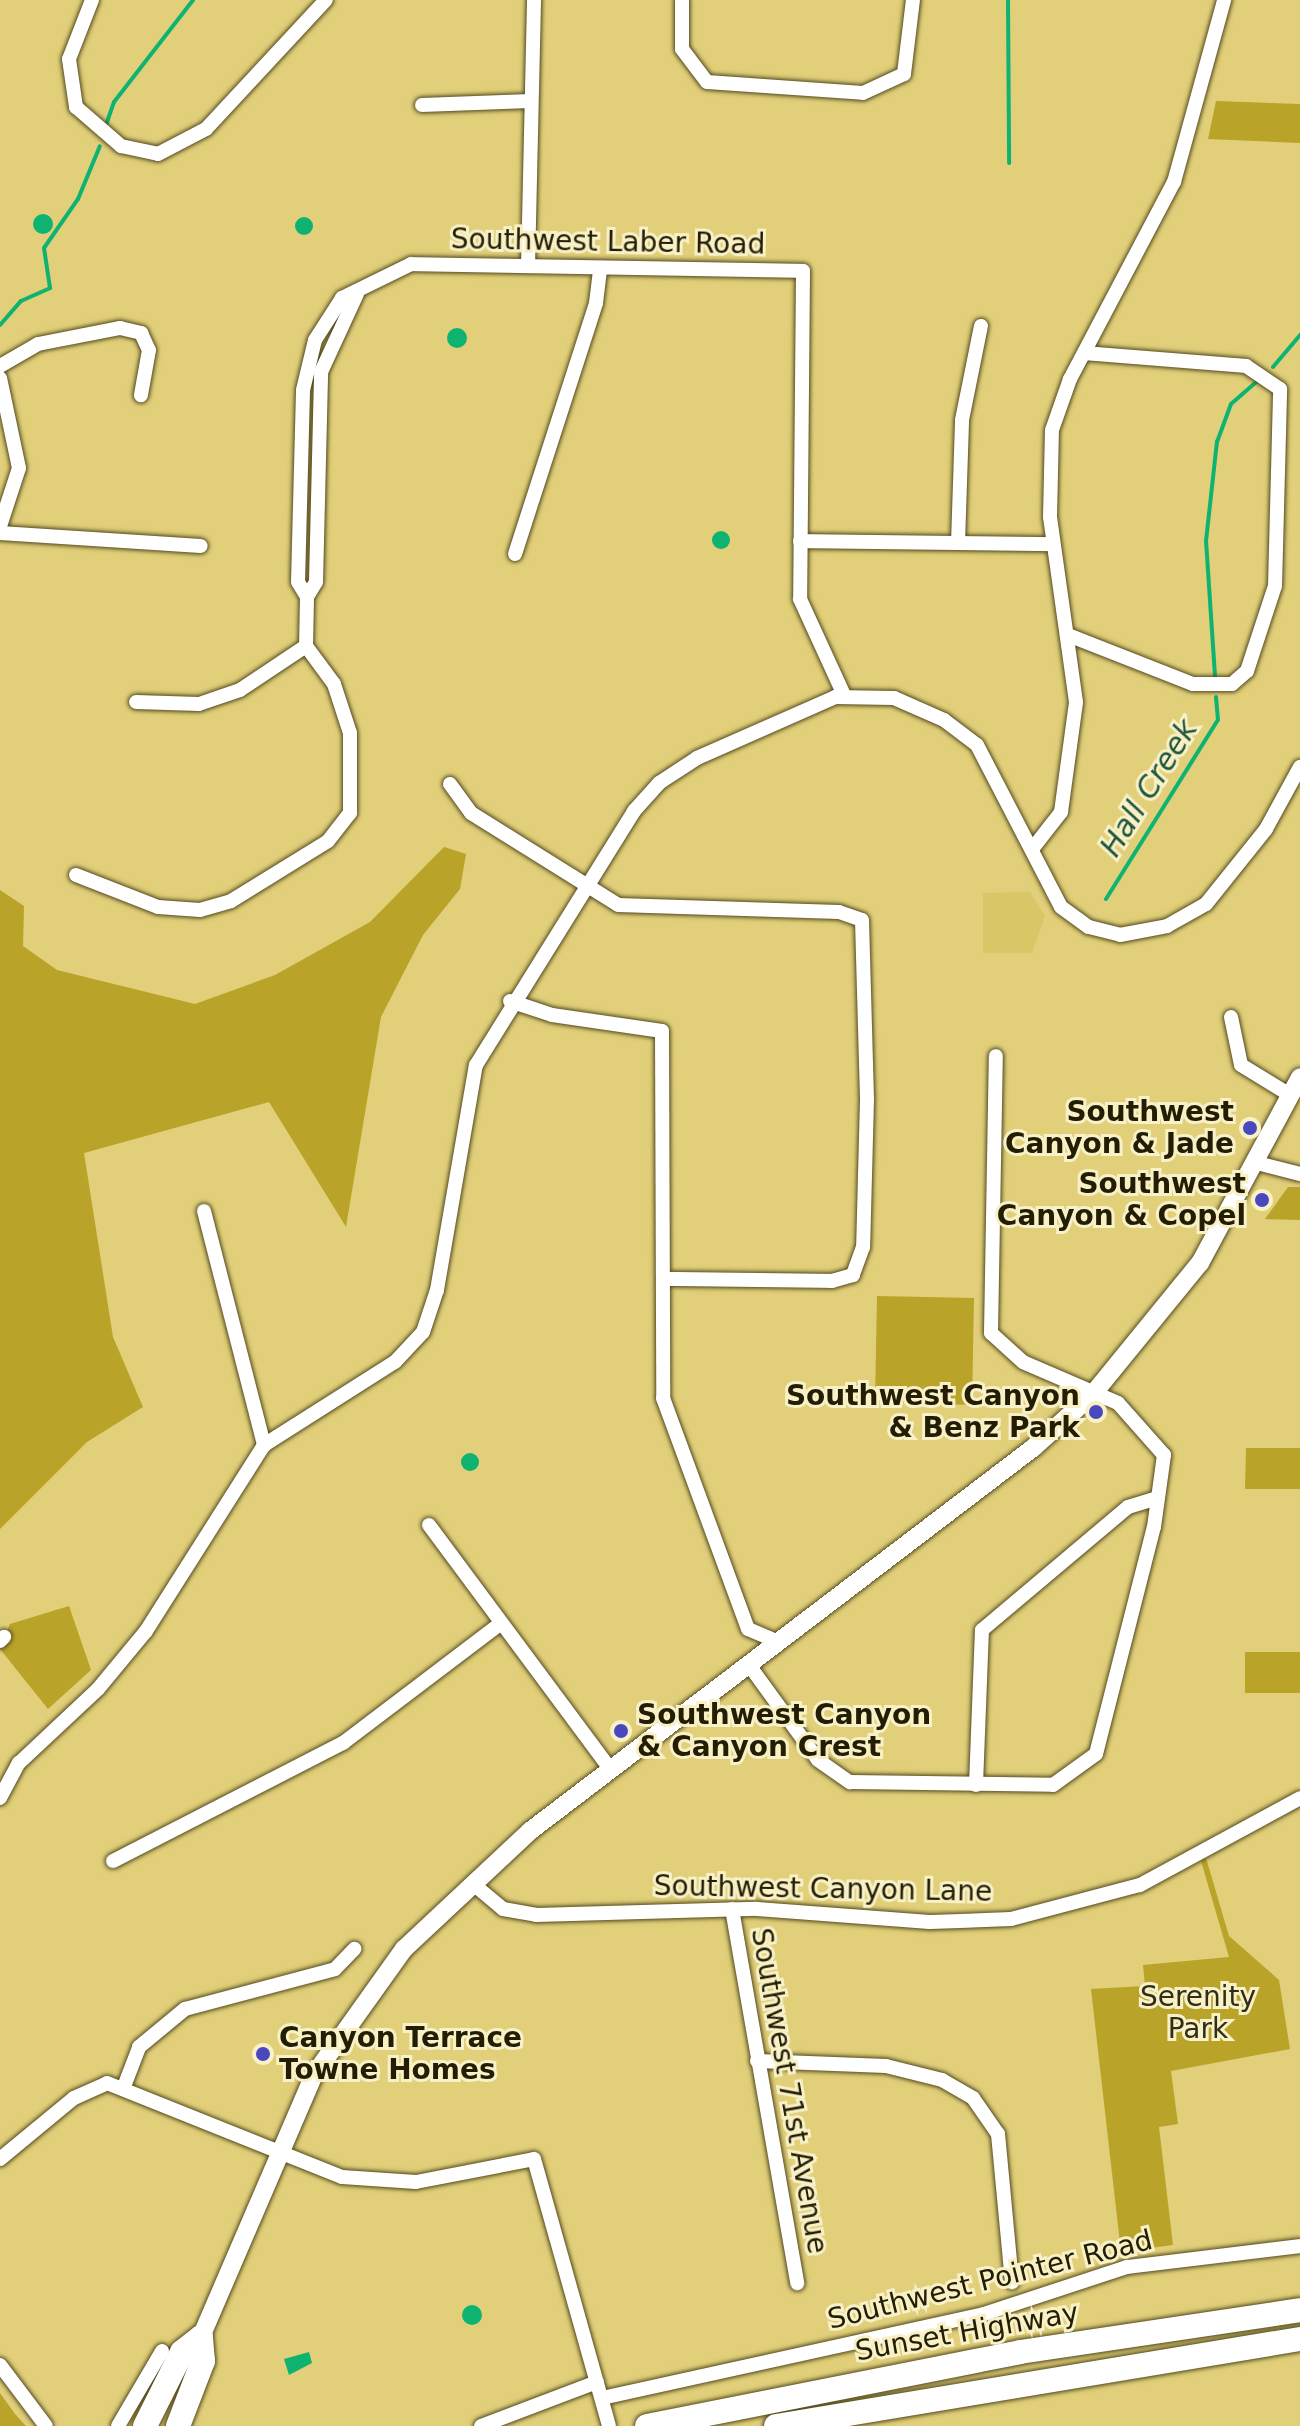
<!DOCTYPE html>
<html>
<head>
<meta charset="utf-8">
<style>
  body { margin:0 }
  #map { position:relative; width:1300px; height:2426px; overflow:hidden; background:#e1cf7a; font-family:"DejaVu Sans",sans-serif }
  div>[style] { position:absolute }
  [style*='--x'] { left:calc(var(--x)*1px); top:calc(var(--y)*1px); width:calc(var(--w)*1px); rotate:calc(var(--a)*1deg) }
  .built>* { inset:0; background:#d9c667 }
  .green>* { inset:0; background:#baa329 }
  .water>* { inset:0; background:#0fb371 }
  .round { border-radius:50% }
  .stream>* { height:4px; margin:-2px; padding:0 2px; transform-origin:2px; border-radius:2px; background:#0fb371 }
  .roads { filter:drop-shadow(0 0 2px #534a1d) drop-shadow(0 0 2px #534a1d) }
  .minor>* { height:14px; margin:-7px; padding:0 7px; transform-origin:7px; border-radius:7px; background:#fff }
  .secondary>* { height:18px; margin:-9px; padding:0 9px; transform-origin:9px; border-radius:9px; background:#fff }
  .motorway>* { height:24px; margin:-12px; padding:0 12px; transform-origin:12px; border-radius:12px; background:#fff }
  .dots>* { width:22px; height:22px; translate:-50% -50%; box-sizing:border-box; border:4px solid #f8f0c7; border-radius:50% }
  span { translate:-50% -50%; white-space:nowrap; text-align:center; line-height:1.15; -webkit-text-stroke:6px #f8f0c7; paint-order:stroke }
  .street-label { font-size:28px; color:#231d03 }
  .poi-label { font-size:28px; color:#231d03; font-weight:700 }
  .right { translate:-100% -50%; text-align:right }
  .left { translate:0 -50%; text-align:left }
  .park-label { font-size:28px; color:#312d16 }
  .water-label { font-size:30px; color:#20563a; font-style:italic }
</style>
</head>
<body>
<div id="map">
  <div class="built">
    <i style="clip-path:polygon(1030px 892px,1045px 916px,1032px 953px,983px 953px,983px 893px)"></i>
  </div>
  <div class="green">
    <i style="clip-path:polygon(1216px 101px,1300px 104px,1300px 143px,1208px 139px)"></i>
    <i style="clip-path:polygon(444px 847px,466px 854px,460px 889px,423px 935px,381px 1017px,346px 1227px,269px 1102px,84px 1153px,113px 1337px,143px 1407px,87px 1442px,0 1529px,0 890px,24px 906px,23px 946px,57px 970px,195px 1004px,275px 975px,370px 922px)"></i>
    <i style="clip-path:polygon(1288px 1187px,1300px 1187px,1300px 1220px,1265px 1219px)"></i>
    <i style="clip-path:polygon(877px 1296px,974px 1298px,972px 1405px,875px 1402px)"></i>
    <i style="clip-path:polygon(1246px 1448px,1300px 1448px,1300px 1489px,1245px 1489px)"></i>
    <i style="clip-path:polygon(69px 1606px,91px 1670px,48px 1709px,0 1649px,10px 1624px)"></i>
    <i style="clip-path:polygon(1245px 1652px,1300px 1652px,1300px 1693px,1245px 1693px)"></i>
    <i style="clip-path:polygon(1206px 1858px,1229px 1936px,1279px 1980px,1290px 2049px,1171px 2071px,1178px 2124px,1159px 2127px,1173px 2245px,1121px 2252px,1091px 1989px,1145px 1986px,1143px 1965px,1229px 1957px,1201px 1861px)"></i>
    <i style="clip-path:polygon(0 2393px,15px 2414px,26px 2426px,0 2426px)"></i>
  </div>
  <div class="water">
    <i class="round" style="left:33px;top:214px;width:20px;height:20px"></i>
    <i class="round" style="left:295px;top:217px;width:18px;height:18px"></i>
    <i class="round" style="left:447px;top:328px;width:20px;height:20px"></i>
    <i class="round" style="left:712px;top:531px;width:18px;height:18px"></i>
    <i class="round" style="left:461px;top:1453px;width:18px;height:18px"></i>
    <i class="round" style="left:462px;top:2305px;width:20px;height:20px"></i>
    <i style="clip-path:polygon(309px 2352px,312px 2363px,289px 2375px,284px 2359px)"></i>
  </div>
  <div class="stream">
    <i style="--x:1008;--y:0;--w:163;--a:89.6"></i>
    <i style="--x:106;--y:125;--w:24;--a:-71"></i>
    <i style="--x:114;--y:102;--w:129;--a:-52.2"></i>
    <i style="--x:0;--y:325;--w:32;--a:-49"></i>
    <i style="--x:21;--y:301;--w:32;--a:-24"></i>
    <i style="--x:50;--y:288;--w:40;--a:-98.5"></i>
    <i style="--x:44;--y:248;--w:60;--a:-55.2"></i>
    <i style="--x:78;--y:199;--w:57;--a:-67.5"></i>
    <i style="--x:1273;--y:367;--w:42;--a:-49.8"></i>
    <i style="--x:1215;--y:676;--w:135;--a:-93.8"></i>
    <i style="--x:1206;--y:541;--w:100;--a:-83.7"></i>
    <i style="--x:1217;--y:442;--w:40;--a:-69.8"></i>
    <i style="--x:1231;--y:404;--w:33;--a:-41"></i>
    <i style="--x:1106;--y:899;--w:211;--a:-58"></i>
    <i style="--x:1218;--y:720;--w:23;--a:-95"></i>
  </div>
  <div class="roads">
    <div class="minor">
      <i style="--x:92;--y:0;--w:63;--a:111.3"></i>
      <i style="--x:69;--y:59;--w:49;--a:81.7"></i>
      <i style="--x:76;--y:107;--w:60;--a:40.9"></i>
      <i style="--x:121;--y:146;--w:38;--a:12"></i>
      <i style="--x:158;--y:154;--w:54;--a:-27.5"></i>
      <i style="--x:206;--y:129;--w:176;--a:-47.1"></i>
      <i style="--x:682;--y:0;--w:49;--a:90"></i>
      <i style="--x:682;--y:49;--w:41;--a:52.9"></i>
      <i style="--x:707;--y:82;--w:156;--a:4"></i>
      <i style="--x:863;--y:93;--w:45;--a:-24.9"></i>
      <i style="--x:904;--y:74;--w:75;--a:-83.1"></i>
      <i style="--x:422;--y:105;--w:108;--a:-2.1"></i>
      <i style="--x:528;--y:266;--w:266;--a:-88.7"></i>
      <i style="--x:0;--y:366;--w:44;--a:-30.1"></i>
      <i style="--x:38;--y:344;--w:84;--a:-11"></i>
      <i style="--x:120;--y:328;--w:22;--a:13"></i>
      <i style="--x:141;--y:333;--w:19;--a:65"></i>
      <i style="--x:149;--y:350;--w:46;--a:100.1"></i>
      <i style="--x:0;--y:378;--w:92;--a:78.1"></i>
      <i style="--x:19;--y:468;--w:61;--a:108.1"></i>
      <i style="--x:0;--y:533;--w:201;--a:3.7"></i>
      <i style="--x:800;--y:541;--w:252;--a:0.7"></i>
      <i style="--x:958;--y:543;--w:123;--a:-88.1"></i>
      <i style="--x:962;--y:420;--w:96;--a:-78.6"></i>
      <i style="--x:515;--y:554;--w:264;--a:-72.1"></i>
      <i style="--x:596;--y:303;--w:35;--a:-83"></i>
      <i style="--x:307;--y:597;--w:17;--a:-121"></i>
      <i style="--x:298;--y:582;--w:192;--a:-88.5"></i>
      <i style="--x:303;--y:390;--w:51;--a:-76.5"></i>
      <i style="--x:315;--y:340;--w:50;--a:-57.3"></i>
      <i style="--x:342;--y:298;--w:77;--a:-26.2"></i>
      <i style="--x:411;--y:264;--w:392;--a:1"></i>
      <i style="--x:803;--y:271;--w:328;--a:90.5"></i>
      <i style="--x:800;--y:599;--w:106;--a:65.4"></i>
      <i style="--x:1068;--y:635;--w:134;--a:21.4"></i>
      <i style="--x:1193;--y:684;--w:39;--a:0"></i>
      <i style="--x:1232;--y:684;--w:20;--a:-41"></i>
      <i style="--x:1247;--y:671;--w:89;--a:-71.8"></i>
      <i style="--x:1275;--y:586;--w:197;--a:-88.5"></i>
      <i style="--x:1280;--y:389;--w:41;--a:-145.9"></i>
      <i style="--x:1246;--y:366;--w:162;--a:-175.4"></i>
      <i style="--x:136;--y:702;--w:63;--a:1.8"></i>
      <i style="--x:199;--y:704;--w:43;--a:-18.9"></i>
      <i style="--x:240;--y:690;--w:79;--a:-33.7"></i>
      <i style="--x:450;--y:784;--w:36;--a:54"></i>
      <i style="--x:471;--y:813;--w:173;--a:32"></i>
      <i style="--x:618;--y:905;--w:221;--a:1.8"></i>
      <i style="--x:839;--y:912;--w:24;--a:19"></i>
      <i style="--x:862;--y:920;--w:179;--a:88.4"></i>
      <i style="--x:867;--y:1099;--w:148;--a:91.5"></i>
      <i style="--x:863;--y:1247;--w:30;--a:110"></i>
      <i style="--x:853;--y:1275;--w:22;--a:164"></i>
      <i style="--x:832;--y:1281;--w:169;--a:-179.3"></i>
      <i style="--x:1033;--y:848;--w:46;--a:-52.1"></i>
      <i style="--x:1061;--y:812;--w:111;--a:-82.2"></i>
      <i style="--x:1076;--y:702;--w:187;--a:-98"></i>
      <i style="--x:1050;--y:517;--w:87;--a:-88.7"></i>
      <i style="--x:1052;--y:430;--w:54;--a:-70.6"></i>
      <i style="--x:1070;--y:379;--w:223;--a:-62.2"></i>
      <i style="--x:1174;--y:182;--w:189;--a:-74.6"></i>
      <i style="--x:76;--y:875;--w:88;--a:21.3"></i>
      <i style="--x:158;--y:907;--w:42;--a:4.1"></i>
      <i style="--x:200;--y:910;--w:32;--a:-16"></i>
      <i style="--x:231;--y:901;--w:114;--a:-31.7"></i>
      <i style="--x:328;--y:841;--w:36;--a:-52"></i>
      <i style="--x:350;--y:813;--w:80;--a:-90"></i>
      <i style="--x:350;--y:733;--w:52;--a:-108.1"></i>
      <i style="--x:334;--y:684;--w:47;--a:-126.4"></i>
      <i style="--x:306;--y:646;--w:49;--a:-88.8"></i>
      <i style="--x:307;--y:597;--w:17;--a:-59"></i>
      <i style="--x:316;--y:582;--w:210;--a:-88.6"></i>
      <i style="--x:321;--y:372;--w:86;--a:-65.2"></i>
      <i style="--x:510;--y:1001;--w:44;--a:18.4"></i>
      <i style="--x:552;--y:1015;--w:111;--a:8.3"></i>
      <i style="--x:662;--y:1031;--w:367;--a:89.8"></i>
      <i style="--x:663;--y:1398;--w:246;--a:69.8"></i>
      <i style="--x:748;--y:1629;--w:33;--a:23"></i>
      <i style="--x:1231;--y:1017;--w:49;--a:78.2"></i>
      <i style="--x:1241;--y:1065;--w:57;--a:31.5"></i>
      <i style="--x:1257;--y:1163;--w:44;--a:14.3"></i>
      <i style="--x:204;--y:1211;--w:242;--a:75.6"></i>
      <i style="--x:429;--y:1525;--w:305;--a:53.4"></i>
      <i style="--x:0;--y:1641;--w:6;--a:-45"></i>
      <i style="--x:749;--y:1665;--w:117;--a:54"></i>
      <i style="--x:818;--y:1760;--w:39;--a:35"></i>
      <i style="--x:850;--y:1782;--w:203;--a:0.8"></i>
      <i style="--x:1053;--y:1785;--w:53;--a:-35.8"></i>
      <i style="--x:1096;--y:1754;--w:234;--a:-75.7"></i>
      <i style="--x:1154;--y:1527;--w:73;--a:-82.1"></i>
      <i style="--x:1164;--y:1455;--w:69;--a:-131.5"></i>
      <i style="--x:1118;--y:1403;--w:103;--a:-156.7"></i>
      <i style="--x:1023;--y:1362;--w:43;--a:-137.8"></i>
      <i style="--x:991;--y:1333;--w:277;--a:-89"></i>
      <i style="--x:976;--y:1785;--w:155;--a:-87.8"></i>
      <i style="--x:982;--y:1630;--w:191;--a:-40.1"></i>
      <i style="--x:1128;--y:1507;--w:30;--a:-17"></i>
      <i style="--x:0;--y:1798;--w:40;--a:-62"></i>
      <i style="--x:19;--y:1763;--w:108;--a:-43.1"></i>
      <i style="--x:98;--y:1689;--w:75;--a:-50.4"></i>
      <i style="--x:146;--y:1631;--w:220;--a:-57.6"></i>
      <i style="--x:264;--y:1445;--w:155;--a:-32.4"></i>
      <i style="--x:395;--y:1362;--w:41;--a:-47"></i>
      <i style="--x:423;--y:1332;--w:44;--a:-71.6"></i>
      <i style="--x:437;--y:1290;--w:228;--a:-80.2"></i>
      <i style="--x:476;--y:1065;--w:299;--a:-58.1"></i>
      <i style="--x:634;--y:811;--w:38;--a:-48"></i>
      <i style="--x:659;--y:783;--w:45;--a:-33.3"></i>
      <i style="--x:697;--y:758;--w:151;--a:-23.8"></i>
      <i style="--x:835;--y:697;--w:59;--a:1"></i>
      <i style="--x:894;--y:698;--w:55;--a:23.7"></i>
      <i style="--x:944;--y:720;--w:41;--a:37.1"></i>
      <i style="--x:977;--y:745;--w:182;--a:62.6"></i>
      <i style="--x:1061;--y:907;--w:34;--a:36"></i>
      <i style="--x:1089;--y:927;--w:32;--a:14"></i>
      <i style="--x:1120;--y:935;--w:48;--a:-10.8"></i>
      <i style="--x:1167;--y:926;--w:45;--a:-29.4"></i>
      <i style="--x:1206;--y:904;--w:96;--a:-51.3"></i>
      <i style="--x:1266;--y:829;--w:71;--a:-61.3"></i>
      <i style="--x:113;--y:1861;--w:259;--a:-27.2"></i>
      <i style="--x:343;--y:1743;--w:198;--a:-37.2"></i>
      <i style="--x:472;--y:1883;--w:40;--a:40"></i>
      <i style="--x:503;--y:1909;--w:34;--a:10"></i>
      <i style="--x:536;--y:1915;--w:221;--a:-1.6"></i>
      <i style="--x:757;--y:1909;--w:173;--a:4.3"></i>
      <i style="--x:930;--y:1922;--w:81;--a:-2.1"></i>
      <i style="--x:1011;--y:1919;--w:133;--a:-14.8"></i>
      <i style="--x:1140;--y:1885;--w:182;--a:-28.5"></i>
      <i style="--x:732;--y:1909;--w:380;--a:80.1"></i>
      <i style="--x:757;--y:2061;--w:129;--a:2.2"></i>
      <i style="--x:886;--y:2066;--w:58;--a:14"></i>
      <i style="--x:942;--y:2080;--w:36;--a:30"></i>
      <i style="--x:973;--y:2098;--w:44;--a:55.2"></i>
      <i style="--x:998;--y:2134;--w:149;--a:84.6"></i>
      <i style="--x:125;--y:2084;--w:40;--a:-69"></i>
      <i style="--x:139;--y:2047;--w:60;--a:-39.6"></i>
      <i style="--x:185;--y:2009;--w:155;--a:-14.9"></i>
      <i style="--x:335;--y:1969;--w:28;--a:-46"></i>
      <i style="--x:0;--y:2159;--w:96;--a:-39.5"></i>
      <i style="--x:74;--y:2098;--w:36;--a:-24"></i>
      <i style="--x:107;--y:2083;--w:253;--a:21.8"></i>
      <i style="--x:342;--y:2177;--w:74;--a:3.9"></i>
      <i style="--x:416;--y:2182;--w:120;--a:-11"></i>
      <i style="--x:534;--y:2159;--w:277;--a:74.3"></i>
      <i style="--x:0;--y:2365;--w:76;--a:53"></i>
      <i style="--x:602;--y:2398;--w:391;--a:-12.4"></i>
      <i style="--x:984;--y:2314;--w:151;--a:-18.2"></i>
      <i style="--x:1127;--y:2267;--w:174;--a:-6.9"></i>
      <i style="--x:118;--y:2426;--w:87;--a:-59.6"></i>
      <i style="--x:481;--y:2426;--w:124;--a:-20.8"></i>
    </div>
    <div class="secondary">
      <i style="--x:201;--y:2337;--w:285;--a:-66.7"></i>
      <i style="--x:314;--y:2075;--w:155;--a:-54.5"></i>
      <i style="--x:404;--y:1949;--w:173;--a:-43.1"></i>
      <i style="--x:530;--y:1831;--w:632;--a:-37.29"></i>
      <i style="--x:1033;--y:1448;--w:81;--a:-42"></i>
      <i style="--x:1093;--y:1394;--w:169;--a:-50.8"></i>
      <i style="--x:1200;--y:1263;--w:211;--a:-61.7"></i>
    </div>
    <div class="motorway">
      <i style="--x:145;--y:2426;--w:83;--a:-63.4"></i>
      <i style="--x:182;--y:2352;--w:24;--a:-38"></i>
      <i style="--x:178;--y:2426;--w:70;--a:-69"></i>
      <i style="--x:203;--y:2361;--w:24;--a:-95"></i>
      <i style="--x:647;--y:2426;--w:380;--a:-11.2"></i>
      <i style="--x:1020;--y:2352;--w:283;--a:-8.5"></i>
      <i style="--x:776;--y:2426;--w:531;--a:-9.43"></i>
    </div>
  </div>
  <div class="dots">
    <i style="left:1250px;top:1128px;background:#4a48be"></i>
    <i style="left:1262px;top:1200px;background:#4a48be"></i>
    <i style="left:1096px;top:1412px;background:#4a48be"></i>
    <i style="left:621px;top:1731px;background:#4a48be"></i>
    <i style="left:263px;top:2054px;background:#4a48be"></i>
  </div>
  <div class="street-label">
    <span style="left:608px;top:242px;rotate:1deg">Southwest Laber Road</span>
    <span style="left:823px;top:1889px;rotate:1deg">Southwest Canyon Lane</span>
    <span style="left:789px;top:2091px;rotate:80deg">Southwest 71st Avenue</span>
    <span style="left:990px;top:2280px;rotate:-14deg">Southwest Pointer Road</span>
    <span style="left:967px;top:2332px;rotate:-10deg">Sunset Highway</span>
  </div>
  <div class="poi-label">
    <span class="right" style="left:1234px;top:1128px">Southwest<br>Canyon &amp; Jade</span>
    <span class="right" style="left:1246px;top:1200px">Southwest<br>Canyon &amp; Copel</span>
    <span class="right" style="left:1080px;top:1412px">Southwest Canyon<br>&amp; Benz Park</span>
    <span class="left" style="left:637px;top:1731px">Southwest Canyon<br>&amp; Canyon Crest</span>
    <span class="left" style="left:279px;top:2054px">Canyon Terrace<br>Towne Homes</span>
  </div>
  <div class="park-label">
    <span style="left:1198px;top:2013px">Serenity<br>Park</span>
  </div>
  <div class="water-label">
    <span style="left:1149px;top:788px;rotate:-58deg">Hall Creek</span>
  </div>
</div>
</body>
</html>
